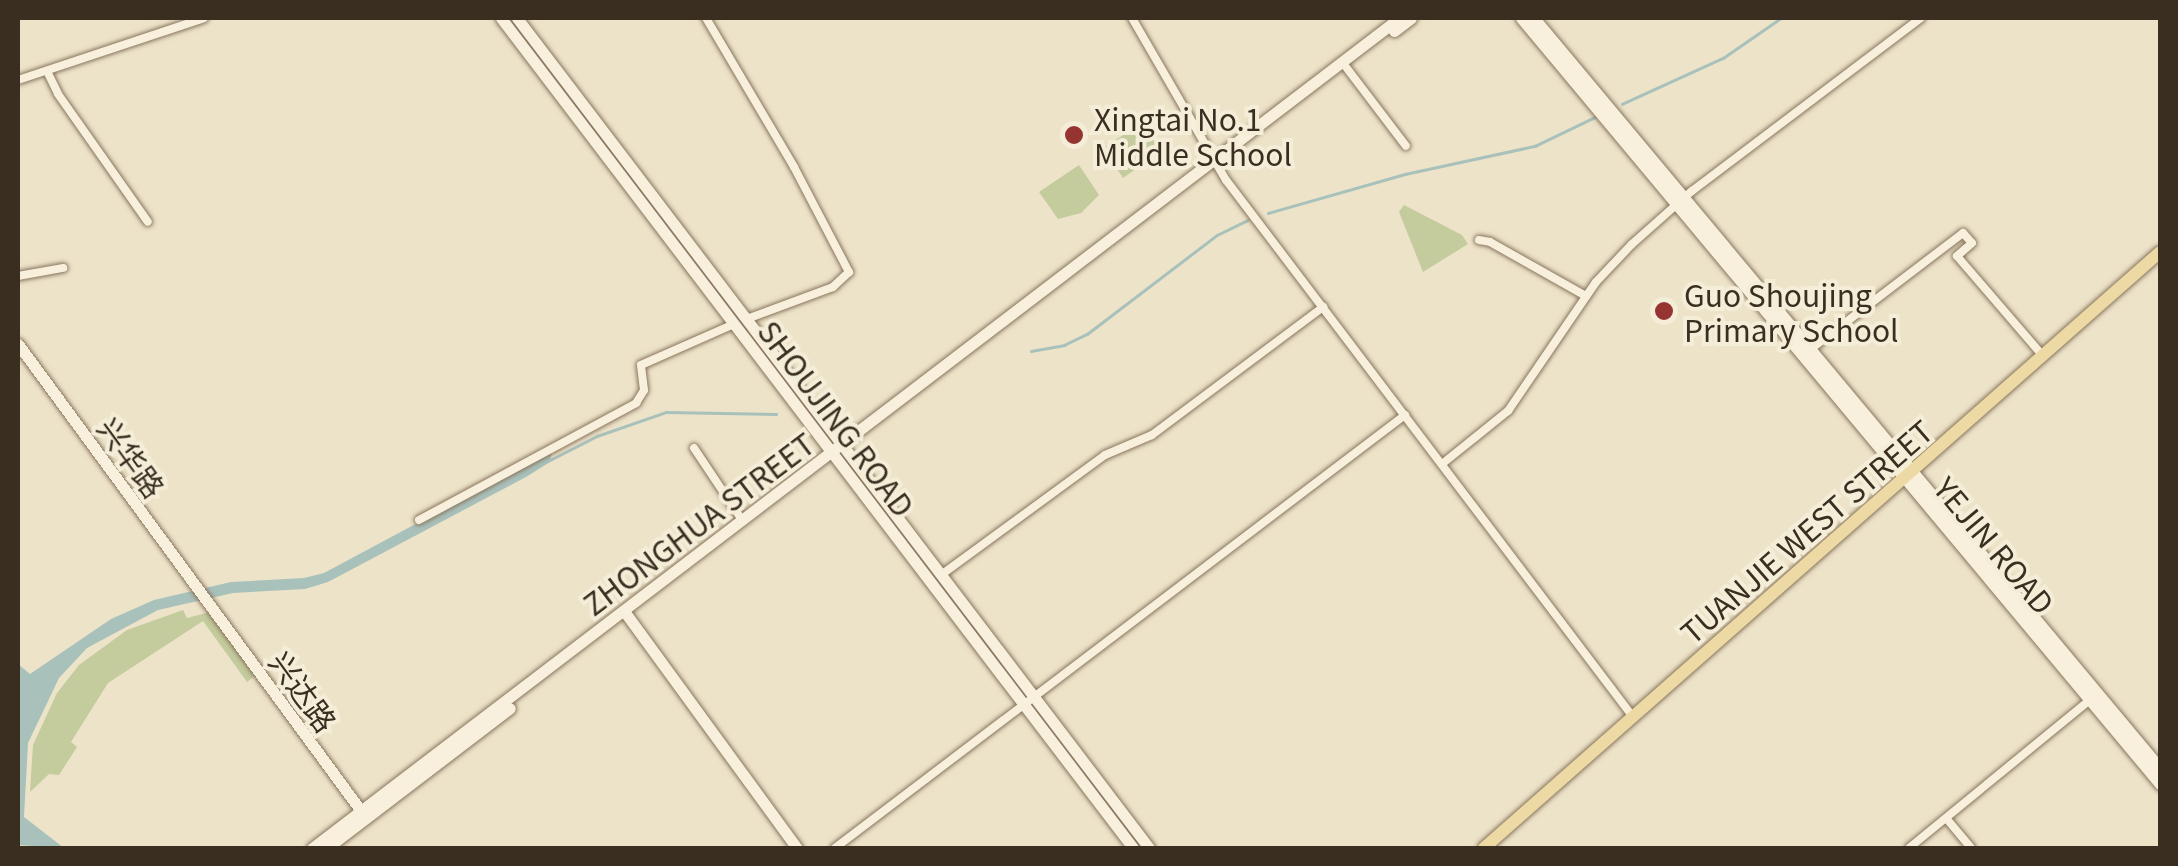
<!DOCTYPE html>
<html>
<head>
<meta charset="utf-8">
<style>
  body { margin:0 }
  #map { position:relative; width:2178px; height:866px; overflow:hidden; background:#ede3c9; font-family:Georgia,"Noto Sans SC",serif }
  div>[style] { position:absolute }
  [style*='--x'] { left:calc(var(--x)*1px); top:calc(var(--y)*1px); width:calc(var(--w)*1px); rotate:calc(var(--a)*1deg) }
  .green>* { inset:0; background:#c4cb9d }
  .water>* { inset:0; background:#a9c1bb }
  .stream>* { height:2.5px; margin:-1.25px; padding:0 1.25px; transform-origin:1.25px; border-radius:1.25px; background:#a9c1bb }
  .roads { filter:drop-shadow(0 0 2px #88765e) drop-shadow(0 0 2px #88765e) }
  .street>* { height:8px; margin:-4px; padding:0 4px; transform-origin:4px; border-radius:4px; background:#f8f0dc }
  .secondary>* { height:11px; margin:-5.5px; padding:0 5.5px; transform-origin:5.5px; border-radius:5.5px; background:#f8f0dc }
  .primary>* { height:12px; margin:-6px; padding:0 6px; transform-origin:6px; border-radius:6px; background:#edd9a3 }
  .dots>* { width:28px; height:28px; translate:-50% -50%; box-sizing:border-box; border:5px solid #f4edd8; border-radius:50% }
  span { translate:-50% -50%; white-space:nowrap; text-align:center; line-height:1.15; -webkit-text-stroke:8px #f4edd8; paint-order:stroke }
  .poi-label { font-size:30px; color:#3a2e21 }
  .left { translate:0 -50%; text-align:left }
  .street-label { font-size:30px; color:#3a2e21 }
  .frame { position:absolute; inset:0; border:20px solid #3a2e21; pointer-events:none }
</style>
</head>
<body>
<div id="map">
  <div class="green">
    <i style="clip-path:polygon(1147px 120px,1159px 153px,1123px 178px,1103px 148px)"></i>
    <i style="clip-path:polygon(1079px 165px,1099px 195px,1081px 213px,1058px 219px,1039px 192px)"></i>
    <i style="clip-path:polygon(1404px 205px,1462px 235px,1468px 244px,1423px 272px,1399px 212px)"></i>
    <i style="clip-path:polygon(183px 610px,187px 618px,210px 612px,256px 675px,247px 682px,203px 621px,108px 683px,71px 742px,77px 747px,59px 775px,49px 774px,30px 792px,33px 745px,57px 693px,79px 665px,127px 630px)"></i>
  </div>
  <div class="water">
    <i style="clip-path:polygon(552px 451px,550px 462px,526px 477px,328px 582px,305px 589px,233px 593px,158px 610px,87px 648px,59px 678px,28px 743px,24px 817px,64px 848px,18px 845px,18px 664px,30px 674px,111px 619px,154px 600px,231px 582px,304px 578px,324px 573px)"></i>
  </div>
  <div class="stream">
    <i style="--x:1622;--y:104;--w:111;--a:-24.5"></i>
    <i style="--x:1723;--y:58;--w:70;--a:-34.6"></i>
    <i style="--x:1268;--y:213;--w:142;--a:-15.9"></i>
    <i style="--x:1405;--y:174;--w:133;--a:-12.2"></i>
    <i style="--x:1535;--y:146;--w:71;--a:-25.8"></i>
    <i style="--x:1031;--y:351;--w:34;--a:-10"></i>
    <i style="--x:1064;--y:345;--w:25;--a:-26"></i>
    <i style="--x:1087;--y:334;--w:163;--a:-37.3"></i>
    <i style="--x:1217;--y:235;--w:34;--a:-26"></i>
    <i style="--x:548;--y:461;--w:55;--a:-27"></i>
    <i style="--x:597;--y:436;--w:73;--a:-19.2"></i>
    <i style="--x:666;--y:412;--w:110;--a:1"></i>
  </div>
  <div class="roads">
    <div class="street">
      <i style="--x:706;--y:18;--w:173;--a:59.4"></i>
      <i style="--x:794;--y:167;--w:119;--a:62.4"></i>
      <i style="--x:849;--y:272;--w:22;--a:137"></i>
      <i style="--x:833;--y:287;--w:92;--a:159.6"></i>
      <i style="--x:1132;--y:18;--w:187;--a:59.9"></i>
      <i style="--x:1226;--y:180;--w:674;--a:52.84"></i>
      <i style="--x:1346;--y:67;--w:99;--a:52.8"></i>
      <i style="--x:47;--y:71;--w:25;--a:64"></i>
      <i style="--x:58;--y:94;--w:156;--a:54.9"></i>
      <i style="--x:18;--y:80;--w:196;--a:-18.4"></i>
      <i style="--x:1479;--y:240;--w:11;--a:10"></i>
      <i style="--x:1490;--y:242;--w:110;--a:29.4"></i>
      <i style="--x:18;--y:276;--w:46;--a:-10.1"></i>
      <i style="--x:1812;--y:348;--w:190;--a:-37.3"></i>
      <i style="--x:1963;--y:233;--w:13;--a:48"></i>
      <i style="--x:1972;--y:243;--w:20;--a:139"></i>
      <i style="--x:1957;--y:256;--w:132;--a:49.3"></i>
      <i style="--x:694;--y:448;--w:87;--a:56.3"></i>
      <i style="--x:1442;--y:464;--w:85;--a:-38.8"></i>
      <i style="--x:1508;--y:411;--w:156;--a:-55.7"></i>
      <i style="--x:1596;--y:282;--w:52;--a:-46.5"></i>
      <i style="--x:1632;--y:244;--w:80;--a:-41.5"></i>
      <i style="--x:1692;--y:191;--w:287;--a:-37.1"></i>
      <i style="--x:419;--y:520;--w:247;--a:-28.3"></i>
      <i style="--x:636;--y:403;--w:15;--a:-58"></i>
      <i style="--x:644;--y:390;--w:25;--a:-97"></i>
      <i style="--x:641;--y:365;--w:102;--a:-23.8"></i>
      <i style="--x:941;--y:575;--w:203;--a:-36.2"></i>
      <i style="--x:1105;--y:455;--w:51;--a:-23.1"></i>
      <i style="--x:1152;--y:435;--w:214;--a:-36.8"></i>
      <i style="--x:1946;--y:818;--w:39;--a:50"></i>
      <i style="--x:835;--y:848;--w:716;--a:-37.22"></i>
      <i style="--x:1909;--y:848;--w:235;--a:-39.3"></i>
    </div>
    <div class="secondary">
      <i style="--x:501;--y:18;--w:1043;--a:52.71"></i>
      <i style="--x:517;--y:18;--w:1043;--a:52.71"></i>
      <i style="--x:1521;--y:18;--w:998;--a:50.17"></i>
      <i style="--x:1534;--y:18;--w:977;--a:50.15"></i>
      <i style="--x:1394;--y:31;--w:21;--a:-37"></i>
      <i style="--x:18;--y:344;--w:579;--a:53.7"></i>
      <i style="--x:624;--y:611;--w:293;--a:53.9"></i>
      <i style="--x:312;--y:848;--w:1368;--a:-37.36"></i>
      <i style="--x:327;--y:848;--w:230;--a:-37.4"></i>
    </div>
    <div class="primary">
      <i style="--x:1484;--y:848;--w:901;--a:-41.4"></i>
    </div>
  </div>
  <div class="dots">
    <i style="left:1074px;top:135px;background:#953431"></i>
    <i style="left:1664px;top:311px;background:#953431"></i>
  </div>
  <div class="poi-label">
    <span class="left" style="left:1094px;top:135px">Xingtai No.1<br>Middle School</span>
    <span class="left" style="left:1684px;top:311px">Guo Shoujing<br>Primary School</span>
  </div>
  <div class="street-label">
    <span style="left:837px;top:418px;rotate:53deg">SHOUJING ROAD</span>
    <span style="left:132px;top:457px;rotate:54deg">兴华路</span>
    <span style="left:698px;top:523px;rotate:-37deg">ZHONGHUA STREET</span>
    <span style="left:1806px;top:531px;rotate:-41deg">TUANJIE WEST STREET</span>
    <span style="left:1995px;top:545px;rotate:50deg">YEJIN ROAD</span>
    <span style="left:304px;top:691px;rotate:54deg">兴达路</span>
  </div>
  <div class="frame"></div>
</div>
</body>
</html>
